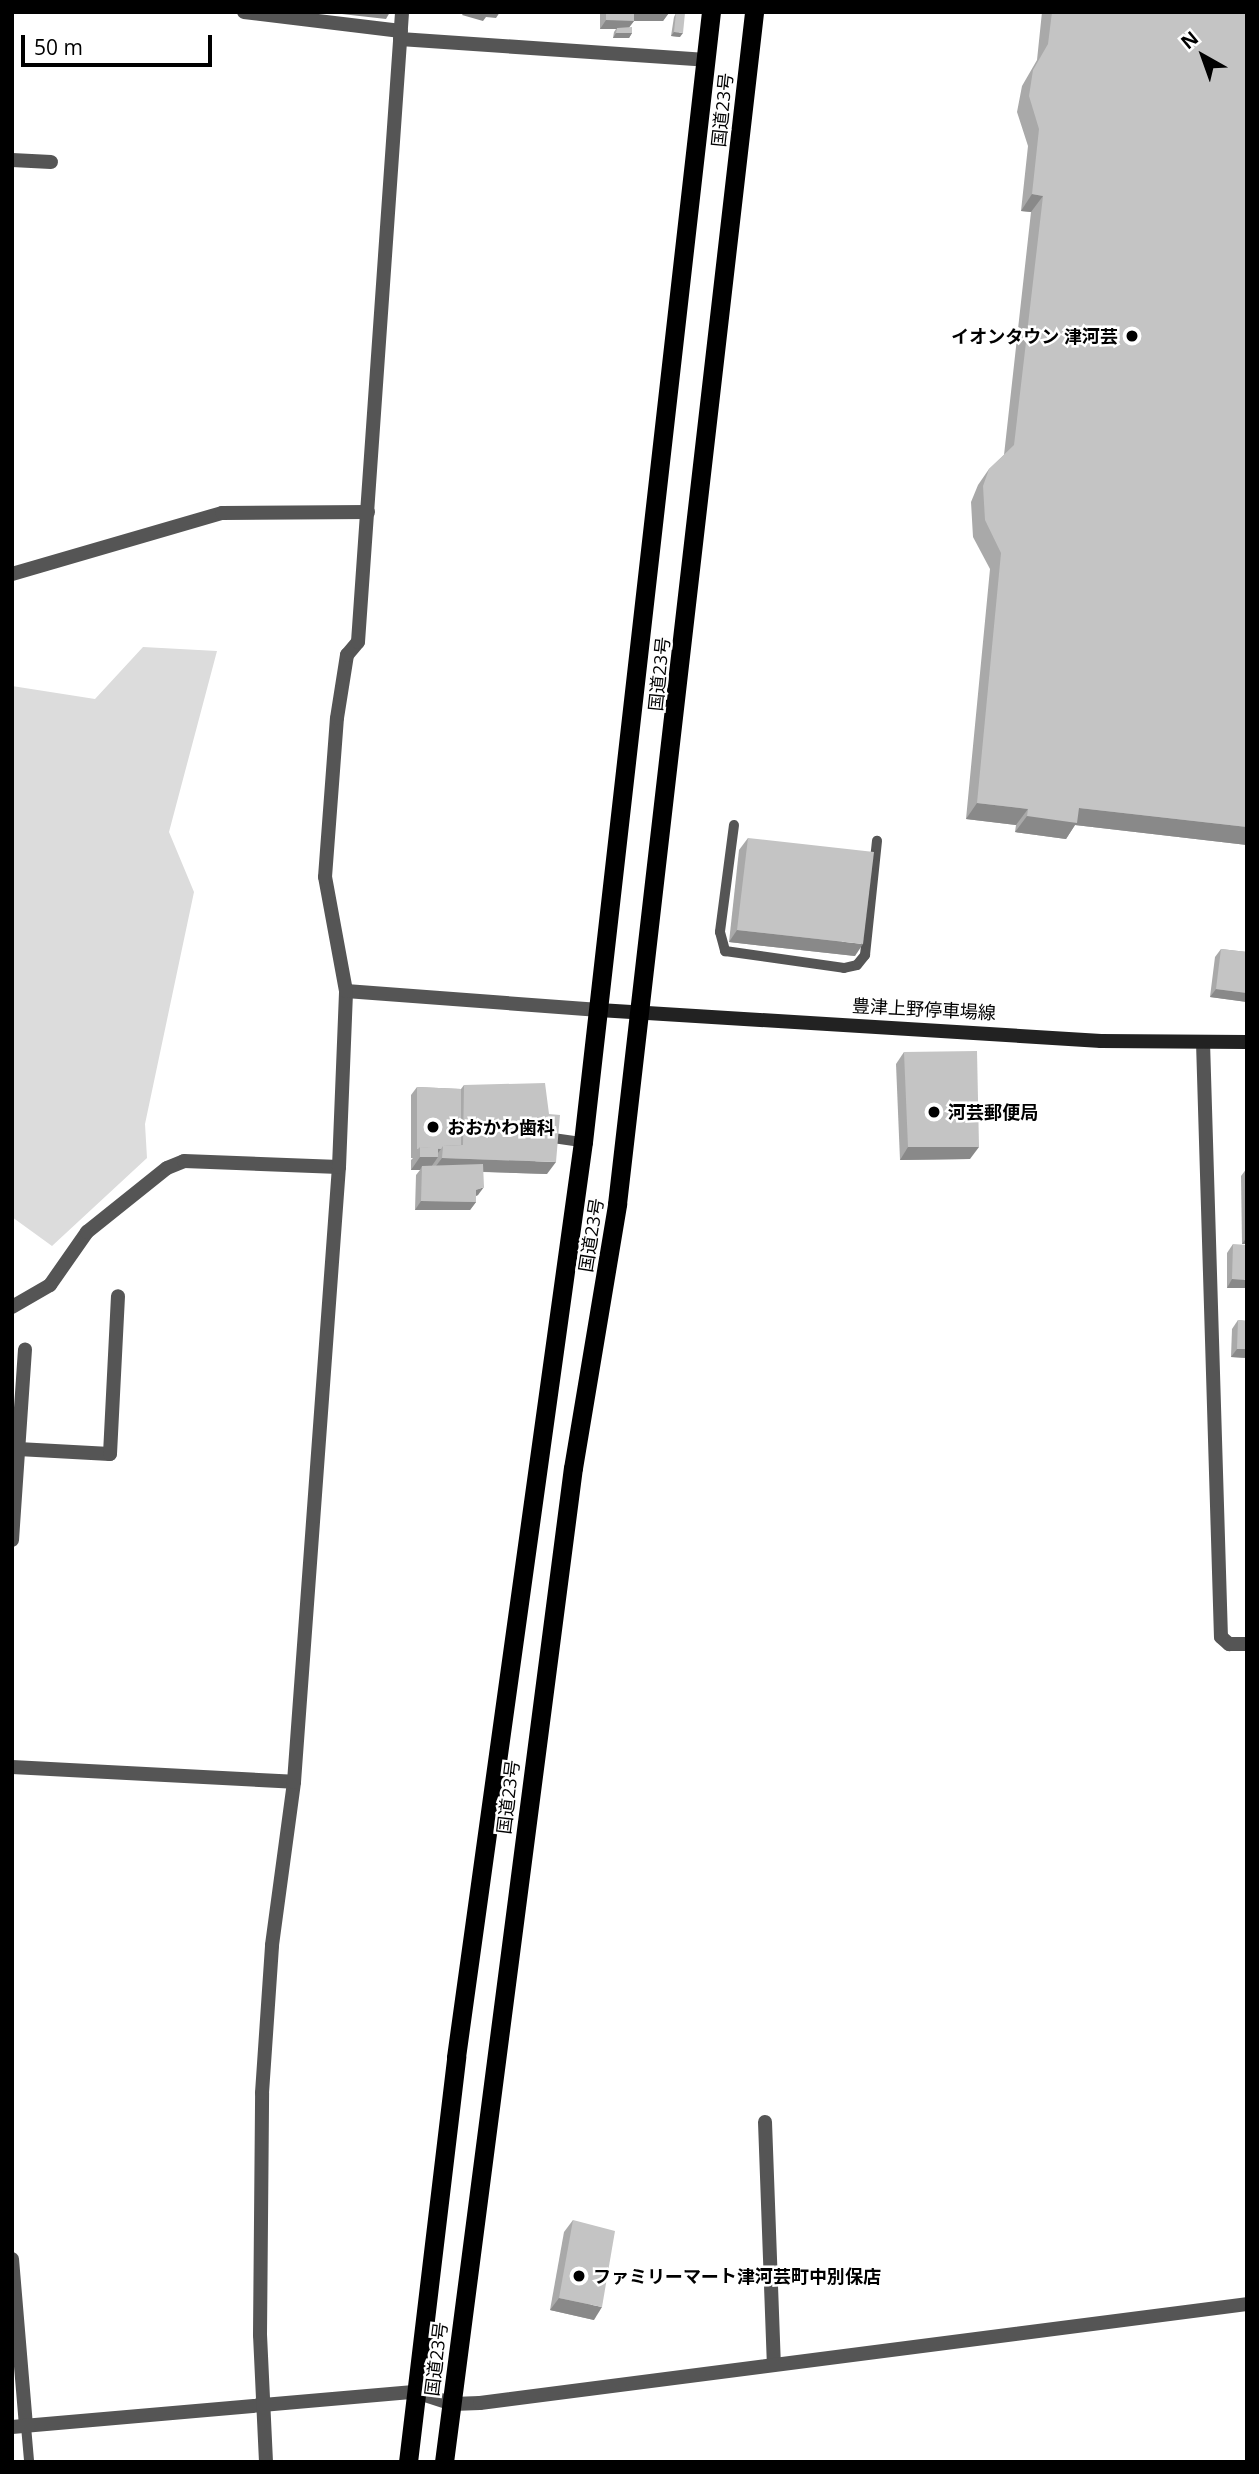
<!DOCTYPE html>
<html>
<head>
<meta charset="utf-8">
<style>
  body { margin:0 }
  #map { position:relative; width:1259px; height:2474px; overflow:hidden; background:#fff; font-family:"Open Sans","Noto Sans JP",sans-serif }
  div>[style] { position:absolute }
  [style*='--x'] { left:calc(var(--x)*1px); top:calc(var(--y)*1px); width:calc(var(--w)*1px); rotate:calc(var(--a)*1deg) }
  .green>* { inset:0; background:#dcdcdc }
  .service>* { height:10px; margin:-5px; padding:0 5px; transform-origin:5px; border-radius:5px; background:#555 }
  .minor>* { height:14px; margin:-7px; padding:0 7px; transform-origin:7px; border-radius:7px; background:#555 }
  .tertiary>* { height:14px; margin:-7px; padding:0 7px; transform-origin:7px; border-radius:7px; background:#555 }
  .secondary>* { height:14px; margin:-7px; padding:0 7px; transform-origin:7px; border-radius:7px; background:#222 }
  .trunk>* { height:19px; margin:-9.5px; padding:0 9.5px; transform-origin:9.5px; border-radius:9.5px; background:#000 }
  .wall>* { inset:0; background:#a9a9a9 }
  .shaded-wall>* { inset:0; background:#898989 }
  .building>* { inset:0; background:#c4c4c4 }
  .dots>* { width:19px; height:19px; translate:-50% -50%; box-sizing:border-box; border:4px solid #fff; border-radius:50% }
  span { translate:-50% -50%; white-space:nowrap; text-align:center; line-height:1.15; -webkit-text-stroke:5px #fff; paint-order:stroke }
  .street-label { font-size:18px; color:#000 }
  .poi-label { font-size:18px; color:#000; font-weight:700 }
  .right { translate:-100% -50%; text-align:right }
  .left { translate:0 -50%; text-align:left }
  .frame { position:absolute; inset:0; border:14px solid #000; pointer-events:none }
  .north { position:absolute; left:1168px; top:21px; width:70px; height:70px; -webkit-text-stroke:5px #fff; paint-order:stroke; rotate:320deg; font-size:19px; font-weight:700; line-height:28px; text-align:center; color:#000 }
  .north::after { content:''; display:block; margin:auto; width:24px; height:32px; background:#000; clip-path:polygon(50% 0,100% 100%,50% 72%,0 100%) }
  .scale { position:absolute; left:21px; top:35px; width:191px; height:32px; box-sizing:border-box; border:4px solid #000; border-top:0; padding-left:9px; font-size:21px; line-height:24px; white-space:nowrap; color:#000; -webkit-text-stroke:5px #fff; paint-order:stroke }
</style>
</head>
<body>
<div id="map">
  <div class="green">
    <i style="clip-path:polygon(143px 647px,217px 651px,169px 832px,194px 892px,145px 1124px,147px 1158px,52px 1246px,12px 1217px,12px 686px,95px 699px)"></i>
  </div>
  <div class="service">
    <i style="--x:734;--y:825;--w:108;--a:97.5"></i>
    <i style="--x:720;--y:932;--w:20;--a:75"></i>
    <i style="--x:725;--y:951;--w:120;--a:8.1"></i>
    <i style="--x:844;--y:968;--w:13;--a:-13"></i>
    <i style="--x:857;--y:965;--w:13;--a:-51"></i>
    <i style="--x:865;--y:955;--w:115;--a:-84"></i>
    <i style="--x:553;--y:1138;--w:30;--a:8"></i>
    <i style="--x:26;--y:2426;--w:36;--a:85"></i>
  </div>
  <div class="minor">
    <i style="--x:244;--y:12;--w:158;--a:6.9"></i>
    <i style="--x:400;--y:39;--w:307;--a:3.9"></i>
    <i style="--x:12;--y:160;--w:39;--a:3"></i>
    <i style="--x:12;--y:574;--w:219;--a:-16.2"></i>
    <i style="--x:222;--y:513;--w:146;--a:-0.4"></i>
    <i style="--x:346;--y:991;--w:254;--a:4.3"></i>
    <i style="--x:1203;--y:1042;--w:595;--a:88.27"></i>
    <i style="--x:1221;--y:1637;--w:11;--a:41"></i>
    <i style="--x:1229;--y:1644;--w:18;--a:0"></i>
    <i style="--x:12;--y:1307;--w:44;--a:-30.1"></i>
    <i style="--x:50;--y:1285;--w:65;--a:-55.1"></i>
    <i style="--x:87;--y:1232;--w:102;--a:-38.7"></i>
    <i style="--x:167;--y:1168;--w:18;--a:-22"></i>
    <i style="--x:184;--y:1161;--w:155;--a:2.2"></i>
    <i style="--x:18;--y:1449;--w:92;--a:3.1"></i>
    <i style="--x:110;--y:1454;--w:158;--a:-87.1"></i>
    <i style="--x:12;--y:1540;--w:191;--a:-86.1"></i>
    <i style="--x:12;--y:1767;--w:282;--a:3"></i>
    <i style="--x:765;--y:2122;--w:243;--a:87.9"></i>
    <i style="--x:12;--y:2259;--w:168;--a:85.2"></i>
    <i style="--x:12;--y:2427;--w:406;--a:-5"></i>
    <i style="--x:266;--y:2462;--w:127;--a:-92.7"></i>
    <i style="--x:260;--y:2335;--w:242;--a:-89.5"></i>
    <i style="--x:262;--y:2093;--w:148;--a:-86.1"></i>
    <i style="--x:272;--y:1945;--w:164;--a:-82.3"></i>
    <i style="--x:294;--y:1782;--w:617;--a:-85.82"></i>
    <i style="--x:339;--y:1167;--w:176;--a:-87.7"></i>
    <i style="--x:346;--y:991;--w:116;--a:-100.4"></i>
    <i style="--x:325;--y:877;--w:159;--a:-85.7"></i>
    <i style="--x:337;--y:718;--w:64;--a:-81"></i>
    <i style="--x:347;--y:655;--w:17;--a:-50"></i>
    <i style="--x:358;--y:642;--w:632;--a:-86"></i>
  </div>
  <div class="tertiary">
    <i style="--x:416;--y:2392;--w:38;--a:18"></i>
    <i style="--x:452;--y:2404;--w:28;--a:-2"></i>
    <i style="--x:480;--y:2403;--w:773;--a:-7.35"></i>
  </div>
  <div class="secondary">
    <i style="--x:599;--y:1010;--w:503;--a:3.53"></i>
    <i style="--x:1101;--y:1041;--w:146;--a:0.4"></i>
  </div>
  <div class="trunk">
    <i style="--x:408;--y:2462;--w:408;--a:-83.2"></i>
    <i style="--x:456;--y:2057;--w:924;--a:-82.1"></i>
    <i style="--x:583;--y:1142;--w:1137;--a:-83.54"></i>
    <i style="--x:444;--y:2462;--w:1002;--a:-82.61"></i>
    <i style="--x:573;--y:1468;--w:268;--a:-80.5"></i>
    <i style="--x:617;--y:1204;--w:1200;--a:-83.44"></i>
  </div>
  <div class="wall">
    <i style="clip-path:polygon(600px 12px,669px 12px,663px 21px,634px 21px,629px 27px,632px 33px,629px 38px,613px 38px,614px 32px,616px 29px,600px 29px)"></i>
    <i style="clip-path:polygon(1042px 12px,1247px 12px,1247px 845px,1075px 825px,1066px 839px,1015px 832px,1016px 825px,966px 819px,990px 569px,973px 537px,971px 502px,978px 485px,989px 469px,1004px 455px,1031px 212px,1021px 211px,1028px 146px,1017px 112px,1022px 86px,1037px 60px)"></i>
    <i style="clip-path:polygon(676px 13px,680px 37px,671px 36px,674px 17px)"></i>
    <i style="clip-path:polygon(748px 838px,855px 956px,729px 942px,739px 850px)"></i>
    <i style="clip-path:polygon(1221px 949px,1247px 952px,1247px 1002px,1210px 997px,1215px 957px)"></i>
    <i style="clip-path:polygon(904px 1052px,970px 1159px,900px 1160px,896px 1064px)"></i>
    <i style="clip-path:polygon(464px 1085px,547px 1174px,483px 1172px,478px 1195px,476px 1196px,476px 1202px,470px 1210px,415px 1210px,416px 1175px,420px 1170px,411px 1170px,411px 1160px,413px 1158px,411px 1158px,411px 1095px,417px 1087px,461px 1089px)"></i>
    <i style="clip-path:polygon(1247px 1168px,1247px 1244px,1242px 1244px,1241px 1176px)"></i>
    <i style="clip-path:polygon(1233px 1244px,1247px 1288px,1227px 1288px,1227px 1253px)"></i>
    <i style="clip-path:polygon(1238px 1320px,1247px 1321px,1247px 1358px,1231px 1357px,1232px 1329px)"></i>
    <i style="clip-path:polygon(573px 2220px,594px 2320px,550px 2310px,564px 2232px)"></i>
  </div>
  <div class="shaded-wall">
    <i style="clip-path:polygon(334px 12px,390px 12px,386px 19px,333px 13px)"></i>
    <i style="clip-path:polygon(464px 12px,500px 12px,496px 18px,486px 17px,483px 21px,462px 15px)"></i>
    <i style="clip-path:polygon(634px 12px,669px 13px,663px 21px,634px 21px,628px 29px,600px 29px,606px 20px)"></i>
    <i style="clip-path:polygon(674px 32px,683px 33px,680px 37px,671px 36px)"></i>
    <i style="clip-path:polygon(616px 33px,632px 33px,629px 38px,613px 38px)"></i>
    <i style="clip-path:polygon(1032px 194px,1043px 196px,1031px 212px,1021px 211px)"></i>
    <i style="clip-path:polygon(977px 803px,1028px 809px,1016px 825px,966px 819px)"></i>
    <i style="clip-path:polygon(1079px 808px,1247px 827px,1247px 845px,1075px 825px,1066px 839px,1015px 832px,1027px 816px)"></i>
    <i style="clip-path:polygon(737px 930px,863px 944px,855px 956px,729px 942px)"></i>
    <i style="clip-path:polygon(1216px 989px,1247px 993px,1247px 1002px,1210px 997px)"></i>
    <i style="clip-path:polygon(908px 1147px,979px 1147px,970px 1159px,900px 1160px)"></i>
    <i style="clip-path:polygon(420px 1149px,441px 1149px,435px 1157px,438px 1157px,429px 1170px,422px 1166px,420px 1170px,411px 1170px,420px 1157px)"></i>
    <i style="clip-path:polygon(442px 1158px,556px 1162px,547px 1174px,433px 1170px)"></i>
    <i style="clip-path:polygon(484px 1187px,478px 1195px,471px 1198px,476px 1190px)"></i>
    <i style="clip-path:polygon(421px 1201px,476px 1202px,470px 1210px,415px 1210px)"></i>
    <i style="clip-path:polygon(1247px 1237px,1247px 1244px,1242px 1244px)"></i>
    <i style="clip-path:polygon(1232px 1279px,1247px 1280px,1247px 1288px,1227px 1288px)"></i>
    <i style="clip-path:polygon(1237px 1349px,1247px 1349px,1247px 1358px,1231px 1357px)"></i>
    <i style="clip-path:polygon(559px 2298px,602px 2307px,594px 2320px,550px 2310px)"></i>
  </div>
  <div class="building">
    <i style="clip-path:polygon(606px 12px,669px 12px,669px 13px,634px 12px,634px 21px,606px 20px)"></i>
    <i style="clip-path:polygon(1052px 12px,1247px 12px,1247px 827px,1079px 808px,1077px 823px,1027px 816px,1028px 809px,977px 803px,1001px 553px,985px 520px,983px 486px,989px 469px,1014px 445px,1043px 196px,1032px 194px,1039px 129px,1029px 96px,1033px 70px,1048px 44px)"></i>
    <i style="clip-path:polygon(676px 13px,685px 13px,683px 33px,674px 32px)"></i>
    <i style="clip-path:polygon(632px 27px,632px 33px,616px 33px,617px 28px)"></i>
    <i style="clip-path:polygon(748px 838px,874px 852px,863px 944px,737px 930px)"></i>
    <i style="clip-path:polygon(1221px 949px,1247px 952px,1247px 993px,1216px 989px)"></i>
    <i style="clip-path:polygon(977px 1051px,979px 1147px,908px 1147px,904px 1052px)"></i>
    <i style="clip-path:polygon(545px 1083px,549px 1114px,560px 1115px,556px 1162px,442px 1158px,443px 1146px,463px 1145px,464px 1085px)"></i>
    <i style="clip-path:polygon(417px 1087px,461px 1089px,461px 1145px,443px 1146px,441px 1149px,420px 1147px,418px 1149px,417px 1149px)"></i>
    <i style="clip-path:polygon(420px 1147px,438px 1148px,438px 1157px,420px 1157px)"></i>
    <i style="clip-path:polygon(483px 1164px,484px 1187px,476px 1190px,476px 1202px,421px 1201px,422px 1166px)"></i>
    <i style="clip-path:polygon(1233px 1244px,1247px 1245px,1247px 1280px,1232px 1279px)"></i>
    <i style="clip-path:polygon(1238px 1320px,1247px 1321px,1247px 1349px,1237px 1349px)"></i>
    <i style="clip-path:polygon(573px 2220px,615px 2231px,602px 2307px,559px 2298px)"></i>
  </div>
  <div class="dots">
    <i style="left:1132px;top:336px;background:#000"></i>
    <i style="left:934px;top:1112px;background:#000"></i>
    <i style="left:433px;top:1127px;background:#000"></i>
    <i style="left:579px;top:2276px;background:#000"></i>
  </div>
  <div class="street-label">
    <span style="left:722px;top:110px;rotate:-84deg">国道23号</span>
    <span style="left:659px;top:674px;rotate:-84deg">国道23号</span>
    <span style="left:924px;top:1009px;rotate:3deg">豊津上野停車場線</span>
    <span style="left:591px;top:1235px;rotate:-81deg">国道23号</span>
    <span style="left:508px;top:1797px;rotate:-83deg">国道23号</span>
    <span style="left:436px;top:2359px;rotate:-83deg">国道23号</span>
  </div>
  <div class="poi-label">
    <span class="right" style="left:1118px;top:336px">イオンタウン 津河芸</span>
    <span class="left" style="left:948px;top:1112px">河芸郵便局</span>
    <span class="left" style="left:447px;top:1127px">おおかわ歯科</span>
    <span class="left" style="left:593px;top:2276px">ファミリーマート津河芸町中別保店</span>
  </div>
  <div class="frame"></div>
  <div class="north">N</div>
  <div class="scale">50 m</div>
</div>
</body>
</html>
